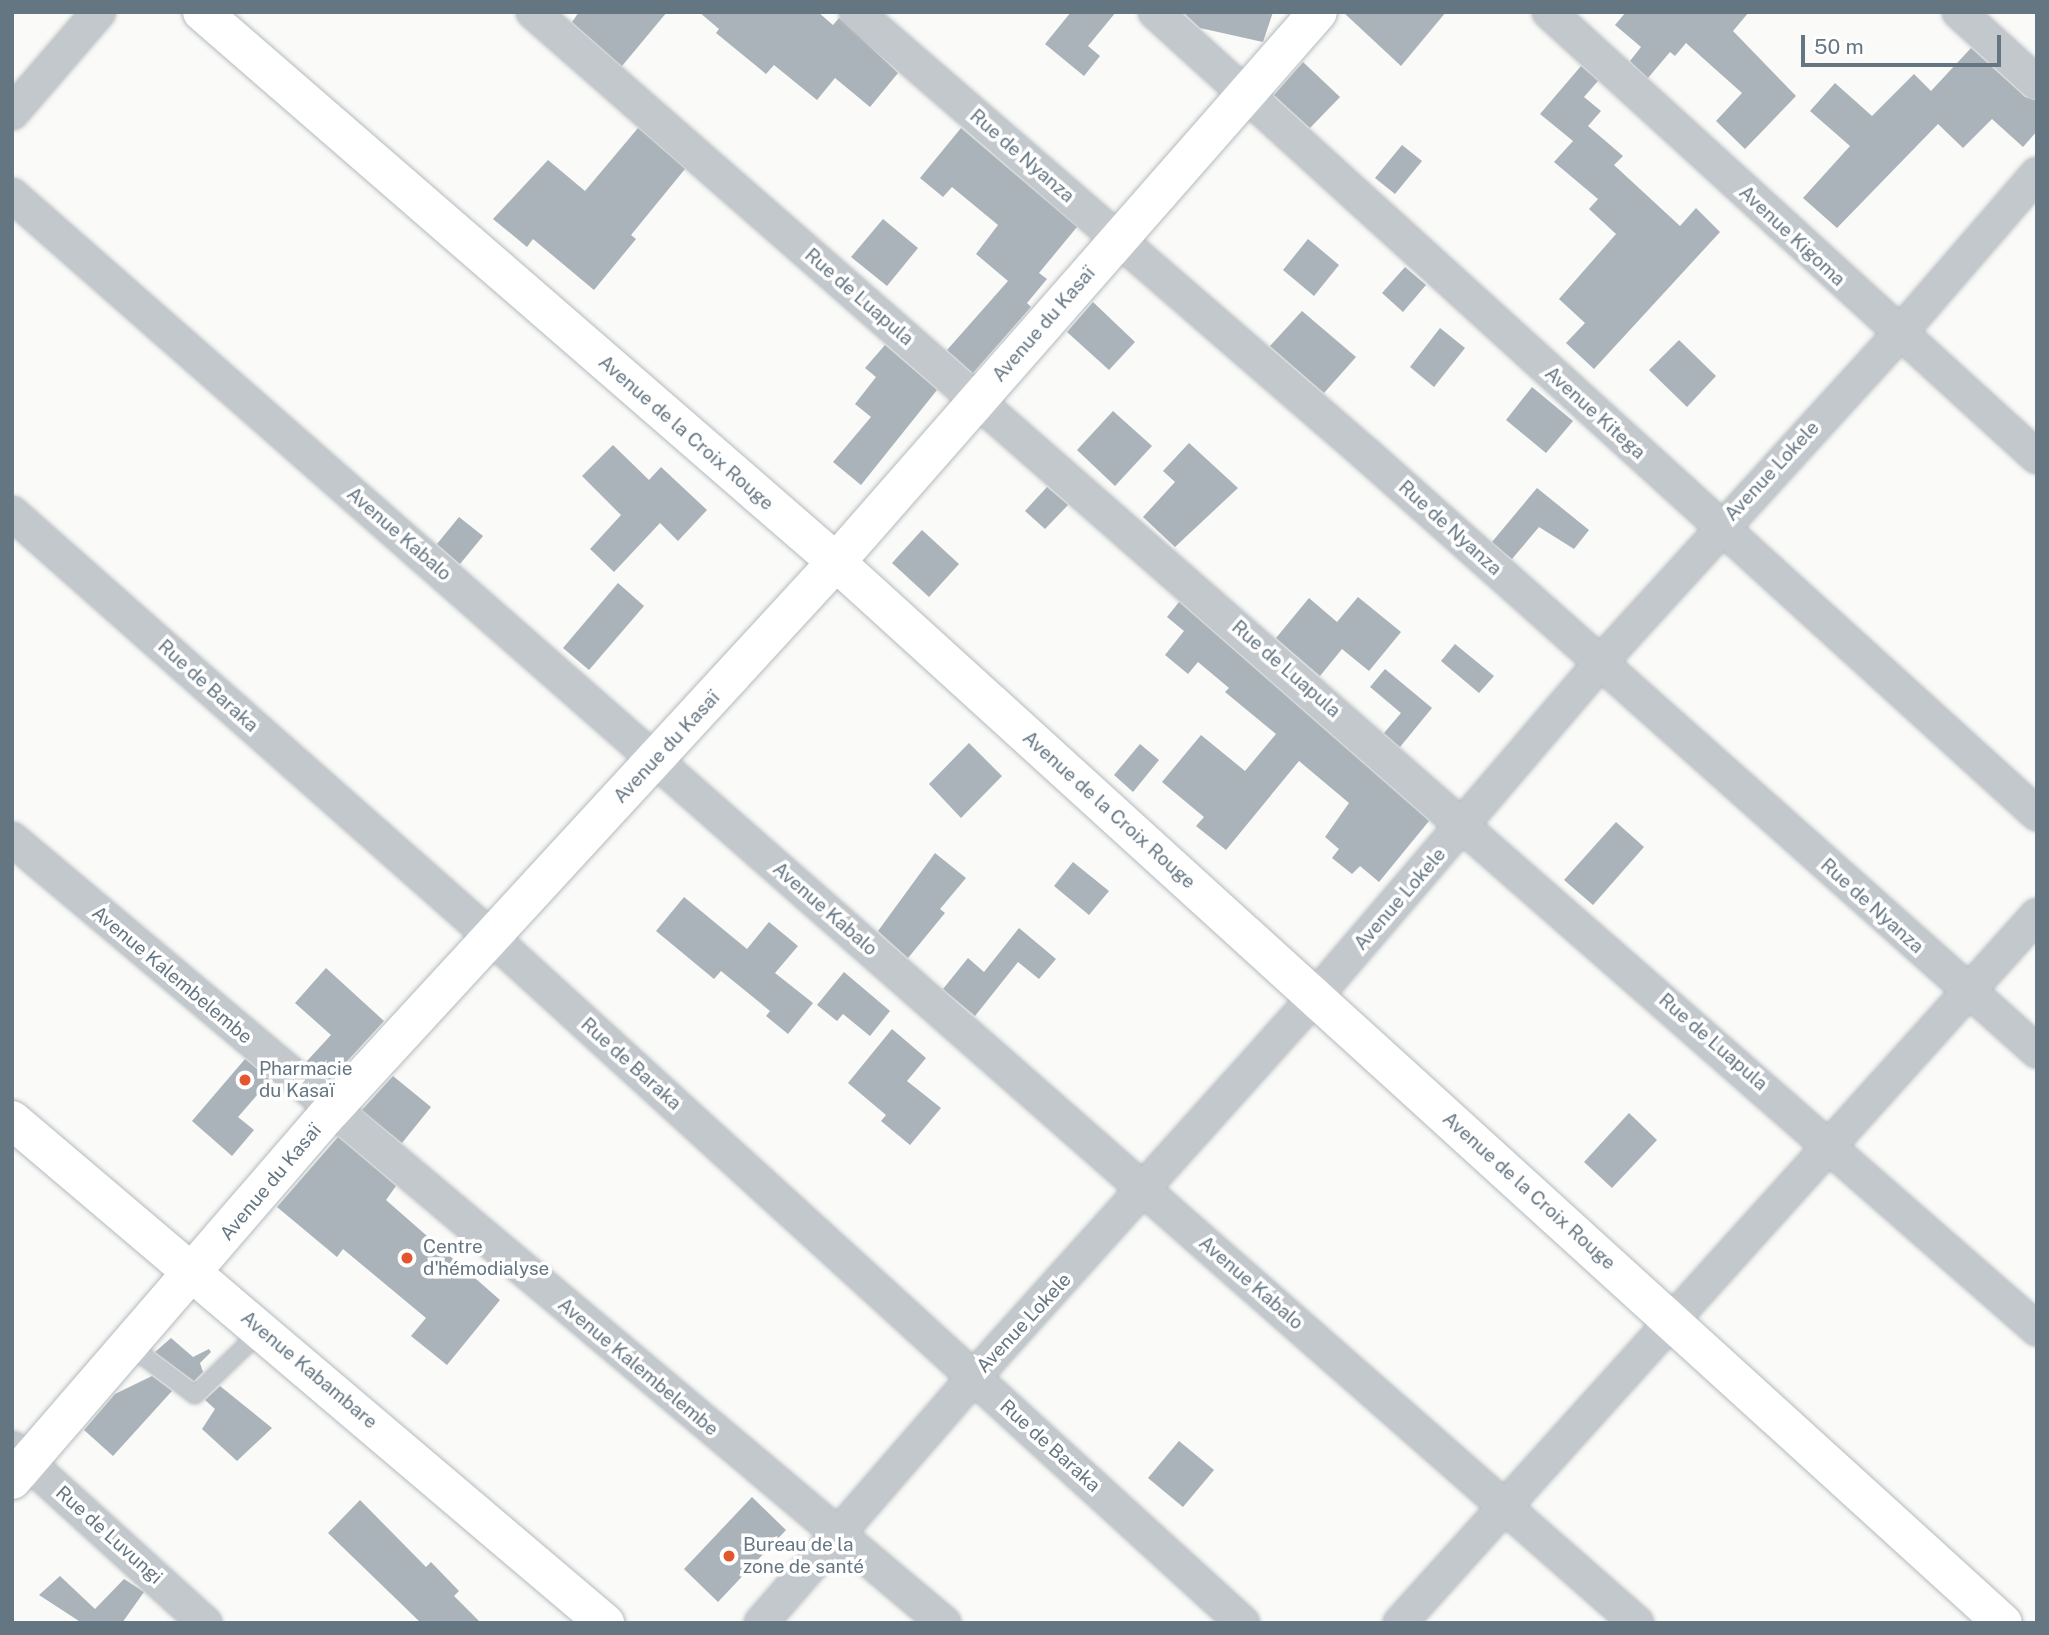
<!DOCTYPE html>
<html>
<head>
<meta charset="utf-8">
<style>
  body { margin:0 }
  #map { position:relative; width:2049px; height:1635px; overflow:hidden; background:#fafaf8; font-family:"Public Sans",sans-serif }
  div>[style] { position:absolute }
  [style*='--x'] { left:calc(var(--x)*1px); top:calc(var(--y)*1px); width:calc(var(--w)*1px); rotate:calc(var(--a)*1deg) }
  .building>* { inset:0; background:#aab3b9 }
  .roads { filter:drop-shadow(0 0 2px #b3babf) drop-shadow(0 0 2px #b3babf) }
  .lane>* { height:16px; margin:-8px; padding:0 8px; transform-origin:8px; border-radius:8px; background:#c3c8cc }
  .street>* { height:32px; margin:-16px; padding:0 16px; transform-origin:16px; border-radius:16px; background:#c3c8cc }
  .secondary>* { height:38px; margin:-19px; padding:0 19px; transform-origin:19px; border-radius:19px; background:#fff }
  .dots>* { width:19px; height:19px; translate:-50% -50%; box-sizing:border-box; border:4px solid #fff; border-radius:50% }
  span { translate:-50% -50%; white-space:nowrap; text-align:center; line-height:1.15; -webkit-text-stroke:7px #fff; paint-order:stroke }
  .street-label { font-size:19px; color:#657683 }
  .poi-label { font-size:19px; color:#657683 }
  .left { translate:0 -50%; text-align:left }
  .frame { position:absolute; inset:0; border:14px solid #657683; pointer-events:none }
  .scale { position:absolute; left:1801px; top:35px; width:200px; height:32px; box-sizing:border-box; border:4px solid #657683; border-top:0; padding-left:9px; font-size:21px; line-height:24px; white-space:nowrap; color:#657683; -webkit-text-stroke:5px #fff; paint-order:stroke }
</style>
</head>
<body>
<div id="map">
  <div class="building">
    <i style="clip-path:polygon(579px 12px,667px 12px,622px 66px,572px 22px)"></i>
    <i style="clip-path:polygon(699px 12px,818px 12px,833px 25px,839px 18px,898px 73px,870px 107px,835px 78px,817px 100px,774px 65px,766px 74px,716px 33px,719px 29px)"></i>
    <i style="clip-path:polygon(1071px 12px,1116px 12px,1088px 46px,1100px 56px,1084px 76px,1045px 44px)"></i>
    <i style="clip-path:polygon(1183px 12px,1273px 12px,1263px 42px,1200px 28px)"></i>
    <i style="clip-path:polygon(1343px 12px,1446px 12px,1401px 66px)"></i>
    <i style="clip-path:polygon(1626px 12px,1749px 12px,1733px 31px,1796px 96px,1745px 149px,1716px 121px,1742px 93px,1686px 43px,1675px 56px,1670px 52px,1648px 78px,1630px 61px,1641px 47px,1615px 25px)"></i>
    <i style="clip-path:polygon(1971px 48px,2025px 97px,2037px 101px,2037px 131px,2023px 147px,1992px 119px,1963px 148px,1938px 124px,1837px 228px,1803px 198px,1850px 146px,1810px 111px,1835px 83px,1872px 116px,1914px 74px,1931px 91px)"></i>
    <i style="clip-path:polygon(1303px 62px,1340px 97px,1310px 128px,1274px 95px)"></i>
    <i style="clip-path:polygon(1581px 66px,1598px 81px,1584px 97px,1601px 111px,1588px 126px,1623px 156px,1614px 165px,1680px 226px,1696px 208px,1720px 232px,1594px 369px,1566px 343px,1585px 323px,1559px 299px,1616px 234px,1589px 209px,1598px 199px,1554px 162px,1573px 141px,1540px 114px)"></i>
    <i style="clip-path:polygon(638px 128px,685px 169px,631px 235px,636px 239px,594px 290px,533px 239px,527px 247px,493px 219px,548px 160px,585px 191px)"></i>
    <i style="clip-path:polygon(961px 128px,1077px 227px,1039px 273px,1047px 279px,1027px 303px,1031px 307px,973px 373px,947px 350px,1008px 281px,976px 254px,998px 225px,952px 187px,943px 197px,920px 178px)"></i>
    <i style="clip-path:polygon(1402px 145px,1422px 161px,1395px 194px,1375px 178px)"></i>
    <i style="clip-path:polygon(883px 219px,918px 248px,887px 286px,851px 257px)"></i>
    <i style="clip-path:polygon(1308px 239px,1339px 265px,1314px 296px,1283px 270px)"></i>
    <i style="clip-path:polygon(1405px 267px,1426px 285px,1403px 312px,1382px 293px)"></i>
    <i style="clip-path:polygon(1093px 302px,1135px 342px,1109px 370px,1067px 332px)"></i>
    <i style="clip-path:polygon(1302px 311px,1356px 357px,1324px 393px,1270px 346px)"></i>
    <i style="clip-path:polygon(1440px 328px,1465px 348px,1434px 387px,1410px 367px)"></i>
    <i style="clip-path:polygon(1679px 340px,1716px 376px,1687px 407px,1649px 370px)"></i>
    <i style="clip-path:polygon(885px 345px,937px 390px,861px 485px,833px 462px,871px 417px,855px 404px,876px 377px,865px 368px)"></i>
    <i style="clip-path:polygon(1532px 387px,1573px 421px,1546px 453px,1506px 420px)"></i>
    <i style="clip-path:polygon(1113px 411px,1152px 446px,1115px 486px,1077px 450px)"></i>
    <i style="clip-path:polygon(1189px 443px,1238px 488px,1175px 547px,1143px 517px,1175px 482px,1163px 471px)"></i>
    <i style="clip-path:polygon(613px 445px,649px 480px,661px 467px,707px 510px,678px 541px,660px 523px,614px 572px,590px 549px,621px 515px,582px 476px)"></i>
    <i style="clip-path:polygon(1047px 487px,1068px 505px,1045px 529px,1025px 511px)"></i>
    <i style="clip-path:polygon(1537px 488px,1589px 530px,1574px 549px,1539px 527px,1512px 559px,1492px 542px)"></i>
    <i style="clip-path:polygon(459px 517px,483px 536px,460px 564px,437px 544px)"></i>
    <i style="clip-path:polygon(922px 530px,959px 564px,929px 597px,892px 563px)"></i>
    <i style="clip-path:polygon(618px 583px,644px 606px,589px 670px,563px 648px)"></i>
    <i style="clip-path:polygon(1358px 597px,1401px 632px,1369px 671px,1342px 649px,1320px 676px,1276px 638px,1309px 598px,1337px 622px)"></i>
    <i style="clip-path:polygon(1179px 602px,1429px 821px,1379px 882px,1360px 866px,1352px 874px,1332px 858px,1339px 849px,1325px 837px,1349px 803px,1299px 761px,1226px 850px,1196px 826px,1204px 817px,1162px 782px,1201px 735px,1245px 771px,1276px 734px,1225px 692px,1229px 688px,1198px 662px,1188px 674px,1165px 655px,1184px 631px,1167px 617px)"></i>
    <i style="clip-path:polygon(1455px 644px,1494px 676px,1479px 693px,1441px 661px)"></i>
    <i style="clip-path:polygon(1385px 669px,1432px 708px,1400px 747px,1384px 733px,1401px 713px,1370px 687px)"></i>
    <i style="clip-path:polygon(969px 743px,1002px 776px,961px 818px,929px 784px)"></i>
    <i style="clip-path:polygon(1140px 744px,1159px 760px,1133px 792px,1114px 775px)"></i>
    <i style="clip-path:polygon(1616px 822px,1644px 847px,1593px 905px,1564px 880px)"></i>
    <i style="clip-path:polygon(935px 853px,966px 878px,940px 909px,945px 913px,908px 958px,878px 931px)"></i>
    <i style="clip-path:polygon(1073px 862px,1109px 891px,1089px 915px,1054px 886px)"></i>
    <i style="clip-path:polygon(684px 897px,747px 949px,769px 922px,798px 946px,775px 973px,813px 1003px,788px 1034px,766px 1016px,770px 1011px,721px 971px,714px 979px,656px 931px)"></i>
    <i style="clip-path:polygon(1019px 928px,1056px 959px,1039px 979px,1018px 962px,975px 1016px,943px 989px,968px 958px,984px 972px)"></i>
    <i style="clip-path:polygon(326px 968px,384px 1021px,329px 1081px,306px 1062px,331px 1035px,295px 1003px)"></i>
    <i style="clip-path:polygon(844px 972px,890px 1011px,870px 1036px,843px 1014px,837px 1021px,817px 1005px)"></i>
    <i style="clip-path:polygon(892px 1029px,926px 1058px,907px 1081px,941px 1108px,910px 1145px,881px 1121px,886px 1115px,848px 1083px)"></i>
    <i style="clip-path:polygon(245px 1059px,270px 1080px,238px 1117px,254px 1130px,232px 1156px,192px 1121px)"></i>
    <i style="clip-path:polygon(393px 1076px,431px 1107px,402px 1143px,362px 1110px)"></i>
    <i style="clip-path:polygon(1629px 1113px,1657px 1140px,1612px 1188px,1584px 1162px)"></i>
    <i style="clip-path:polygon(338px 1137px,396px 1186px,386px 1200px,500px 1300px,447px 1365px,411px 1336px,426px 1318px,343px 1249px,337px 1257px,277px 1207px)"></i>
    <i style="clip-path:polygon(171px 1338px,193px 1357px,209px 1349px,211px 1352px,200px 1363px,203px 1372px,194px 1381px,155px 1352px)"></i>
    <i style="clip-path:polygon(152px 1376px,172px 1391px,113px 1456px,84px 1430px,115px 1394px)"></i>
    <i style="clip-path:polygon(220px 1386px,272px 1428px,237px 1461px,202px 1429px,215px 1409px,205px 1400px)"></i>
    <i style="clip-path:polygon(1179px 1441px,1214px 1470px,1183px 1507px,1148px 1478px)"></i>
    <i style="clip-path:polygon(752px 1497px,786px 1530px,718px 1602px,684px 1569px)"></i>
    <i style="clip-path:polygon(360px 1500px,426px 1567px,431px 1562px,459px 1591px,454px 1596px,481px 1623px,421px 1623px,328px 1533px)"></i>
    <i style="clip-path:polygon(60px 1576px,95px 1609px,124px 1579px,144px 1592px,122px 1623px,82px 1623px,39px 1595px)"></i>
  </div>
  <div class="roads">
    <div class="lane">
      <i style="--x:130;--y:1346;--w:81;--a:37"></i>
      <i style="--x:195;--y:1395;--w:93;--a:-44.1"></i>
    </div>
    <div class="street">
      <i style="--x:533;--y:12;--w:1999;--a:41.21"></i>
      <i style="--x:856;--y:12;--w:673;--a:40.91"></i>
      <i style="--x:1365;--y:453;--w:900;--a:41.67"></i>
      <i style="--x:1155;--y:12;--w:1192;--a:42.28"></i>
      <i style="--x:1549;--y:12;--w:660;--a:42.36"></i>
      <i style="--x:1959;--y:12;--w:105;--a:42.3"></i>
      <i style="--x:12;--y:113;--w:133;--a:-49.3"></i>
      <i style="--x:12;--y:195;--w:2163;--a:41.31"></i>
      <i style="--x:12;--y:513;--w:638;--a:41.51"></i>
      <i style="--x:490;--y:936;--w:1019;--a:42.38"></i>
      <i style="--x:12;--y:839;--w:1218;--a:40.07"></i>
      <i style="--x:12;--y:1448;--w:261;--a:42.2"></i>
      <i style="--x:761;--y:1623;--w:325;--a:-49.1"></i>
      <i style="--x:974;--y:1377;--w:511;--a:-48.1"></i>
      <i style="--x:1315;--y:997;--w:439;--a:-49.5"></i>
      <i style="--x:1600;--y:663;--w:445;--a:-47.7"></i>
      <i style="--x:1899;--y:334;--w:211;--a:-49.2"></i>
      <i style="--x:1400;--y:1623;--w:952;--a:-48.02"></i>
    </div>
    <div class="secondary">
      <i style="--x:202;--y:12;--w:839;--a:40.94"></i>
      <i style="--x:836;--y:562;--w:1577;--a:42.28"></i>
      <i style="--x:12;--y:1120;--w:778;--a:40.31"></i>
      <i style="--x:12;--y:1480;--w:488;--a:-49.2"></i>
      <i style="--x:331;--y:1111;--w:746;--a:-47.39"></i>
      <i style="--x:836;--y:562;--w:731;--a:-48.77"></i>
    </div>
  </div>
  <div class="dots">
    <i style="left:245px;top:1080px;background:#e4572e"></i>
    <i style="left:407px;top:1258px;background:#e4572e"></i>
    <i style="left:729px;top:1556px;background:#e4572e"></i>
  </div>
  <div class="street-label">
    <span style="left:1022px;top:156px;rotate:41deg">Rue de Nyanza</span>
    <span style="left:1792px;top:236px;rotate:43deg">Avenue Kigoma</span>
    <span style="left:859px;top:297px;rotate:41deg">Rue de Luapula</span>
    <span style="left:1044px;top:324px;rotate:-49deg">Avenue du Kasaï</span>
    <span style="left:1595px;top:413px;rotate:42deg">Avenue Kitega</span>
    <span style="left:686px;top:433px;rotate:41deg">Avenue de la Croix Rouge</span>
    <span style="left:1772px;top:471px;rotate:-47deg">Avenue Lokele</span>
    <span style="left:1450px;top:528px;rotate:42deg">Rue de Nyanza</span>
    <span style="left:399px;top:534px;rotate:41deg">Avenue Kabalo</span>
    <span style="left:1286px;top:669px;rotate:41deg">Rue de Luapula</span>
    <span style="left:208px;top:686px;rotate:42deg">Rue de Baraka</span>
    <span style="left:667px;top:747px;rotate:-47deg">Avenue du Kasaï</span>
    <span style="left:1109px;top:810px;rotate:42deg">Avenue de la Croix Rouge</span>
    <span style="left:1400px;top:899px;rotate:-49deg">Avenue Lokele</span>
    <span style="left:1872px;top:906px;rotate:42deg">Rue de Nyanza</span>
    <span style="left:825px;top:909px;rotate:41deg">Avenue Kabalo</span>
    <span style="left:172px;top:975px;rotate:40deg">Avenue Kalembelembe</span>
    <span style="left:1713px;top:1042px;rotate:41deg">Rue de Luapula</span>
    <span style="left:631px;top:1064px;rotate:42deg">Rue de Baraka</span>
    <span style="left:271px;top:1182px;rotate:-50deg">Avenue du Kasaï</span>
    <span style="left:1529px;top:1191px;rotate:42deg">Avenue de la Croix Rouge</span>
    <span style="left:1251px;top:1283px;rotate:41deg">Avenue Kabalo</span>
    <span style="left:1024px;top:1323px;rotate:-47deg">Avenue Lokele</span>
    <span style="left:638px;top:1367px;rotate:40deg">Avenue Kalembelembe</span>
    <span style="left:309px;top:1370px;rotate:40deg">Avenue Kabambare</span>
    <span style="left:1050px;top:1446px;rotate:42deg">Rue de Baraka</span>
    <span style="left:109px;top:1535px;rotate:42deg">Rue de Luvungi</span>
  </div>
  <div class="poi-label">
    <span class="left" style="left:259px;top:1080px">Pharmacie<br>du Kasaï</span>
    <span class="left" style="left:423px;top:1258px">Centre<br>d'hémodialyse</span>
    <span class="left" style="left:743px;top:1556px">Bureau de la<br>zone de santé</span>
  </div>
  <div class="frame"></div>
  <div class="scale">50 m</div>
</div>
</body>
</html>
